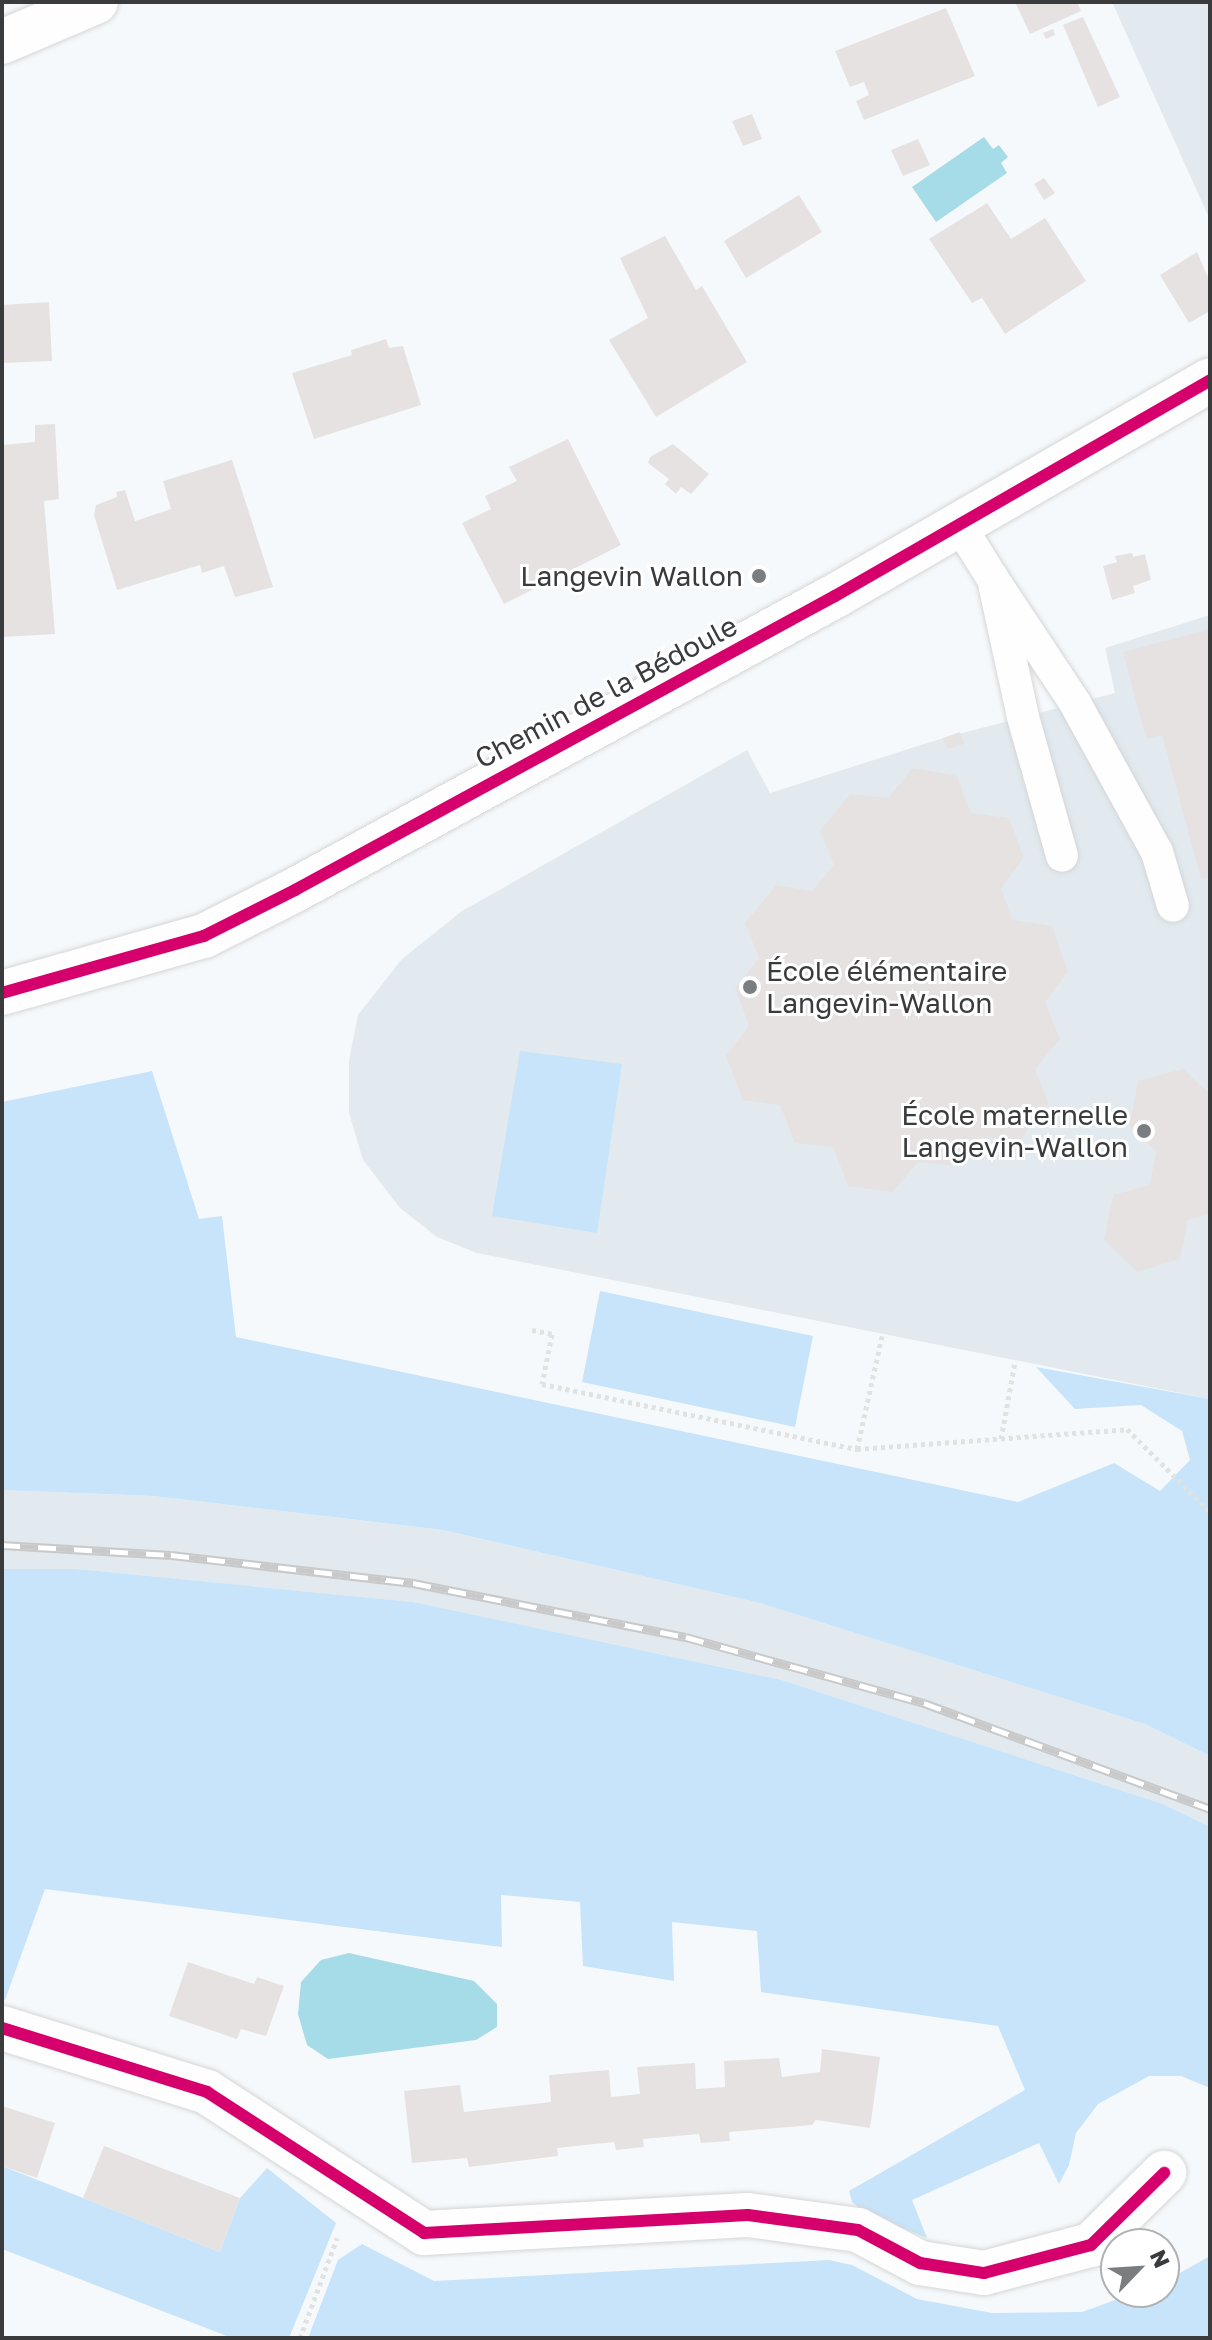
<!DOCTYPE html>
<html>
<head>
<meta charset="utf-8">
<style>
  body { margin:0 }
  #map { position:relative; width:1212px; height:2340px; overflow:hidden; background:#f6f9fb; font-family:"Golos Text",sans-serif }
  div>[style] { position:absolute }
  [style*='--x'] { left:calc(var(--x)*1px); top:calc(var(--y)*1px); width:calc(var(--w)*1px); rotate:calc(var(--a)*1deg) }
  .built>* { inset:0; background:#e2eaef }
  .green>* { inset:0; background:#c7e4fa }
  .water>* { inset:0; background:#a6dbe8 }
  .building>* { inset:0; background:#e6e2e2 }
  .path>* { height:5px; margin-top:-2.5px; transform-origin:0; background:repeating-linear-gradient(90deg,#e1e2e2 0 4px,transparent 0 8px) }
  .roads { filter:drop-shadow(0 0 2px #d4d6d7) drop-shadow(0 0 2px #d4d6d7) }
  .lane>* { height:32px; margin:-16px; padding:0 16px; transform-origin:16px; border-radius:16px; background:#fefefe }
  .street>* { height:44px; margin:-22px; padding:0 22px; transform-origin:22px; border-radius:22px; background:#fefefe }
  .secondary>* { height:44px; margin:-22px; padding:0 22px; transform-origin:22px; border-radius:22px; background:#fefefe }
  .highway>* { height:44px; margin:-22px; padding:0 22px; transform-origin:22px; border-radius:22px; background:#fefefe }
  .rail>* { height:9px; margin-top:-4.5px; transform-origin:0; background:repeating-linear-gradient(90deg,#fff 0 18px,#c9c9ca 0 36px); box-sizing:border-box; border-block:2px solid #c9c9ca }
  .cycleway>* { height:12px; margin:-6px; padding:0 6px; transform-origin:6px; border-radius:6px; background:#d6006c }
  .dots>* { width:22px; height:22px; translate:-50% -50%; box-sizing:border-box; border:4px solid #fff; border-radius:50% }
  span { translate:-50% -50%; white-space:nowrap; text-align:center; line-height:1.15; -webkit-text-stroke:6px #fff; paint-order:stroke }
  .poi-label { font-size:28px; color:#393b3d }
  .right { translate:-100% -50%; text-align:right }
  .left { translate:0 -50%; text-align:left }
  .street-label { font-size:28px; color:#393b3d }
  .frame { position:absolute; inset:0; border:4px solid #393b3d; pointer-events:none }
  .north { position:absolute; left:1100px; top:2228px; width:80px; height:80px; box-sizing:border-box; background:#fff; border:2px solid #b0b1b1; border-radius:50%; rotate:65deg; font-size:22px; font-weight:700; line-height:32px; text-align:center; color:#393b3d }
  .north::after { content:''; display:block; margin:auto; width:28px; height:36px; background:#7b7e80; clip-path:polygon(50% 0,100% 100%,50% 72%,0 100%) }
</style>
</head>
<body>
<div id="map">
  <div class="built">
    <i style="clip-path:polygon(1112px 2px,1210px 2px,1210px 220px)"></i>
    <i style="clip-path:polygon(1210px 615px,1210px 1399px,477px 1253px,437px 1237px,400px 1208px,363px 1160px,349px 1113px,349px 1060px,358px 1015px,402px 959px,462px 911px,747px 750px,770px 793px,943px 738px,1115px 693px,1105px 648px)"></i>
    <i style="clip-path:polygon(2px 1490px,153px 1496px,443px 1530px,760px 1603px,1145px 1724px,1210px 1756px,1210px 1827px,1163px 1804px,782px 1680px,412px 1602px,77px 1569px,2px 1569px)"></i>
  </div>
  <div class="green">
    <i style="clip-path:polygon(520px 1051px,622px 1064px,597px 1233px,492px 1216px)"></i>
    <i style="clip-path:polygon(152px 1071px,199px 1219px,222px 1216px,236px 1337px,1018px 1502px,1114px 1463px,1160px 1491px,1190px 1460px,1182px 1431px,1141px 1405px,1075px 1409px,1036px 1367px,1210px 1399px,1210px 1756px,1145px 1724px,760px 1603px,443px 1530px,153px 1496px,2px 1490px,2px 1102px)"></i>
    <i style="clip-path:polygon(600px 1291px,813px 1336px,795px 1427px,582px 1382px)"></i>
    <i style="clip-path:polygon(2px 1569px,77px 1569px,413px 1602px,782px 1680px,1163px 1804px,1210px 1827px,1210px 2088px,1181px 2076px,1149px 2076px,1098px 2104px,1076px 2133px,1069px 2165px,1059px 2184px,1039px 2143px,912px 2200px,927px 2238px,867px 2214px,852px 2202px,849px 2191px,1025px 2090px,998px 2026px,761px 1992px,757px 1931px,672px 1922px,674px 1981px,583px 1966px,580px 1902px,501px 1895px,502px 1947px,45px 1889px,5px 2000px,2px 1998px)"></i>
    <i style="clip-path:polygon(2px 2166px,220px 2252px,240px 2198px,267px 2168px,336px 2223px,289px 2338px,232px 2338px,2px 2249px)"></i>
    <i style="clip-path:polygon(362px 2244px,434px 2281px,829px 2260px,852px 2265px,917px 2299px,992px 2313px,1082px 2312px,1137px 2292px,1164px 2292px,1164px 2282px,1210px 2256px,1210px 2338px,308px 2338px,338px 2260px)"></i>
  </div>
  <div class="water">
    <i style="clip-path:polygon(984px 137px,993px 149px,999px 145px,1008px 157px,1001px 163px,1007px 173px,936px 222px,912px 187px)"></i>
    <i style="clip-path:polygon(349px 1953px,474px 1981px,497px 2004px,497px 2027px,476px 2040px,328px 2059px,307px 2045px,298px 2014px,301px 1982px,321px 1960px)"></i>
  </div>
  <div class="building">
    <i style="clip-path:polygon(1015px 2px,1077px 2px,1081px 11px,1030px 34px)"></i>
    <i style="clip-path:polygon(946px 8px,975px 76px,864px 120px,856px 101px,869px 95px,864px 82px,850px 87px,835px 51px)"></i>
    <i style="clip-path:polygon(1083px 17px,1120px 97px,1098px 107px,1063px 25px)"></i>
    <i style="clip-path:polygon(1053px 29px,1055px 35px,1046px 39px,1043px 33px)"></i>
    <i style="clip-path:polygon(752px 114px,762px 139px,743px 146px,732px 121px)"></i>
    <i style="clip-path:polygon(918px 139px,930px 165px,903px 176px,891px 150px)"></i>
    <i style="clip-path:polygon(1044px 178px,1055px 193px,1044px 200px,1034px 184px)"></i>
    <i style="clip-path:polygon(799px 195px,822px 232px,746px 278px,724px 241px)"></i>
    <i style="clip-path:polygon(987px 203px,1011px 239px,1045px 218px,1086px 281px,1005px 334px,982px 298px,972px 303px,929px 239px)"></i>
    <i style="clip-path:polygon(665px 236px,696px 290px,702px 286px,747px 362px,656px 417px,609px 340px,648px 318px,620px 258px)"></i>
    <i style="clip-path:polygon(1197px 252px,1210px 282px,1210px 311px,1189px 323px,1160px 275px)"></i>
    <i style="clip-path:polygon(49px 302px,52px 361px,2px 363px,2px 305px)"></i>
    <i style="clip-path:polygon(386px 339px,389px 348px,403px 346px,421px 405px,314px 439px,292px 373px,352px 355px,351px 350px)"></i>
    <i style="clip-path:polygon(55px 424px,59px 499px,44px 501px,55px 634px,2px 637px,2px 445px,35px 442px,35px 425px)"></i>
    <i style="clip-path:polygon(568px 439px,621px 545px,504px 604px,462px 523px,491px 509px,485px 496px,517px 481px,509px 467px)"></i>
    <i style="clip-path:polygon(673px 444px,709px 474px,691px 494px,681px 487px,676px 494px,665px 484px,669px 479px,648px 463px,650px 457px)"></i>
    <i style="clip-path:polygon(232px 460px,273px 587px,235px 597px,224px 566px,202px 573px,200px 565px,117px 590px,94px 515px,96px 505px,117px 497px,116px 492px,125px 490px,135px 521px,171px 509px,163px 481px)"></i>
    <i style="clip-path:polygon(1132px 553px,1133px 557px,1145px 554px,1151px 580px,1133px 586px,1135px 593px,1112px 600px,1103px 566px,1117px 562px,1115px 556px)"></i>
    <i style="clip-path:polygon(1210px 629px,1210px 877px,1201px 879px,1162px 735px,1146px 739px,1123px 652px)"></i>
    <i style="clip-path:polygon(960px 732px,964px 744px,947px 749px,943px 738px)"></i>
    <i style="clip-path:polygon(913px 768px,957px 776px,971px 813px,1009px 818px,1024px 857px,1001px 889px,1013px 920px,1052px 926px,1068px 972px,1045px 1002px,1060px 1039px,1035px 1069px,1049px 1103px,1020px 1140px,982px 1137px,957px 1166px,918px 1162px,893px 1192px,848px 1186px,833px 1147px,795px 1143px,780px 1105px,743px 1100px,726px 1056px,749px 1026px,735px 988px,759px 958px,745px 923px,776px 885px,812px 891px,834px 865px,820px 831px,850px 794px,888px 798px)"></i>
    <i style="clip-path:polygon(1183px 1069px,1210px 1094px,1210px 1214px,1188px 1220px,1180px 1259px,1137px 1272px,1104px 1240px,1113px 1195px,1150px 1185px,1156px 1151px,1129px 1126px,1138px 1081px)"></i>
    <i style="clip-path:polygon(188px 1962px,254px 1984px,257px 1977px,284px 1986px,266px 2036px,241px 2029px,237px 2039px,169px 2016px)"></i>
    <i style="clip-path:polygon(822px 2049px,880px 2057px,870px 2128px,816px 2120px,812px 2125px,729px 2132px,730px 2141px,701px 2143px,699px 2134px,643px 2139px,644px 2147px,616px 2150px,614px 2142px,557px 2148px,558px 2156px,469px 2167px,467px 2158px,412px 2163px,404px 2091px,460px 2085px,464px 2112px,551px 2102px,549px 2075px,609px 2070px,611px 2097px,640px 2094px,637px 2067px,695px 2063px,696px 2089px,725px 2087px,724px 2061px,779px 2058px,782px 2077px,820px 2072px)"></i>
    <i style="clip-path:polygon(2px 2106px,55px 2123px,37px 2178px,2px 2166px)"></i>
    <i style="clip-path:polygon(104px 2146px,240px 2198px,220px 2252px,83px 2198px)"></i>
  </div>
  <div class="path">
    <i style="--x:532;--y:1330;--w:20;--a:11"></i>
    <i style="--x:552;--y:1334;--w:51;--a:101.3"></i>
    <i style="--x:542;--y:1384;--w:322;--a:11.7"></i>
    <i style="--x:857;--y:1449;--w:271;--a:-4.2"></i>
    <i style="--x:1127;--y:1429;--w:117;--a:45"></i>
    <i style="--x:1001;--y:1439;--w:78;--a:-79.7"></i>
    <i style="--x:857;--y:1449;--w:116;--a:-77.5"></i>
    <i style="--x:300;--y:2338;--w:107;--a:-69.7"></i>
  </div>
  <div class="roads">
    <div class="lane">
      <i style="--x:958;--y:523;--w:66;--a:58"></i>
      <i style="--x:993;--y:579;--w:141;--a:77.7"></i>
      <i style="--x:1023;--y:717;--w:144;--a:74.3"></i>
      <i style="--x:993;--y:579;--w:149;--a:56.5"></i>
      <i style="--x:1075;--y:703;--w:170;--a:61.2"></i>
      <i style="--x:1157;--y:852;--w:56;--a:73.5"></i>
    </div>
    <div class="street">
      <i style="--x:2;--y:2028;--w:215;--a:17.3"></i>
      <i style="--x:207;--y:2092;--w:259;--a:33"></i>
      <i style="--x:424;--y:2233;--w:324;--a:-3.2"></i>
      <i style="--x:748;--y:2215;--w:111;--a:7.8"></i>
      <i style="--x:858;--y:2230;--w:70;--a:28"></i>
      <i style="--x:920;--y:2263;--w:65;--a:8.9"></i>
      <i style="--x:984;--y:2273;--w:111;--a:-14.7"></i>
      <i style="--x:1091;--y:2245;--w:103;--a:-44.6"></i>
    </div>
    <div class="secondary">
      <i style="--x:2;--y:993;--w:210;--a:-15.8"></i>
      <i style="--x:204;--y:936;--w:102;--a:-26.8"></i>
      <i style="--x:295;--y:890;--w:615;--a:-28.57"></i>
      <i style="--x:835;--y:596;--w:433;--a:-29.9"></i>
    </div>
    <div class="highway">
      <i style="--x:2;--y:42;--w:102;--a:-23.1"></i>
    </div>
  </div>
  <div class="rail">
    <i style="--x:2;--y:1545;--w:169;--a:3.4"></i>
    <i style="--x:171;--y:1555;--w:244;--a:6.6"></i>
    <i style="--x:413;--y:1583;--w:278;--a:11.2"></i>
    <i style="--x:686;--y:1637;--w:247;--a:15.5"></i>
    <i style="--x:924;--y:1703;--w:305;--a:20.3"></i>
  </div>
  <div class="cycleway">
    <i style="--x:2;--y:993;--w:210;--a:-15.8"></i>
    <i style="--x:204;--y:936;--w:102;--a:-26.8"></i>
    <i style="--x:295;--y:890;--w:615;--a:-28.57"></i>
    <i style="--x:835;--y:596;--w:433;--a:-29.9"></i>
    <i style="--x:2;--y:2028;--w:215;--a:17.3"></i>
    <i style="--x:207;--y:2092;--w:259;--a:33"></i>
    <i style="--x:424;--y:2233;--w:324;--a:-3.2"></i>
    <i style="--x:748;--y:2215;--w:111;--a:7.8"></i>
    <i style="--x:858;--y:2230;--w:70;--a:28"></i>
    <i style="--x:920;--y:2263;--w:65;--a:8.9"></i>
    <i style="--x:984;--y:2273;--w:111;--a:-14.7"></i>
    <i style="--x:1091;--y:2245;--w:103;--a:-44.6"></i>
  </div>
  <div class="dots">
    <i style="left:759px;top:576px;background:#7b7e80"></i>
    <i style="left:750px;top:987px;background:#7b7e80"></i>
    <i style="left:1144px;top:1131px;background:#7b7e80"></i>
  </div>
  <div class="poi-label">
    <span class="right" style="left:743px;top:576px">Langevin Wallon</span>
    <span class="left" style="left:766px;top:987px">École élémentaire<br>Langevin-Wallon</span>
    <span class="right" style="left:1128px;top:1131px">École maternelle<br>Langevin-Wallon</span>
  </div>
  <div class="street-label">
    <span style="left:606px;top:692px;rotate:-28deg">Chemin de la Bédoule</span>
  </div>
  <div class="frame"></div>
  <div class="north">N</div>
</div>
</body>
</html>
